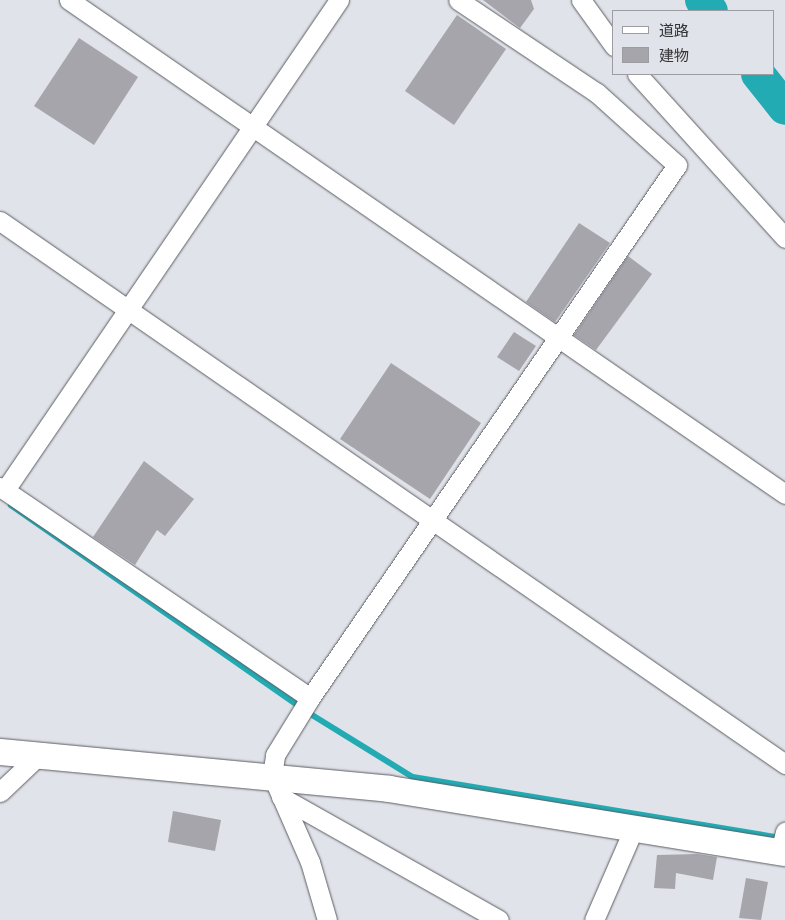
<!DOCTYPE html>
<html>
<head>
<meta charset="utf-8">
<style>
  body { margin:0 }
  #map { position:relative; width:785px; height:920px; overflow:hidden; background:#e0e3e9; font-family:"Work Sans","Noto Sans JP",sans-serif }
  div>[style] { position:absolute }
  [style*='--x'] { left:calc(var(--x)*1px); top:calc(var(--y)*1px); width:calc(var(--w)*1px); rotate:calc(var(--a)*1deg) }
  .stream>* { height:5.5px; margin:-2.75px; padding:0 2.75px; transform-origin:2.75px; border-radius:2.75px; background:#23abb4 }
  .river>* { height:34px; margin:-17px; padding:0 17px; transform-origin:17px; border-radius:17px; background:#23abb4 }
  .building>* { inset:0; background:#a6a5ac }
  .roads { filter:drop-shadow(0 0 1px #5a5d62) drop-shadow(0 0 1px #5a5d62) }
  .street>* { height:19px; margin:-9.5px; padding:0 9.5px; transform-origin:9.5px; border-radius:9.5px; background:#fff }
  .secondary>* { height:26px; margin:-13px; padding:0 13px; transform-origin:13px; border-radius:13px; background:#fff }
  span { translate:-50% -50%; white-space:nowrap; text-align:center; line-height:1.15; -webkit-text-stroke:4px #e0e3e9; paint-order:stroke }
  .legend { position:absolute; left:612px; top:10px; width:162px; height:65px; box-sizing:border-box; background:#e0e3e9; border:1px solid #9b9da2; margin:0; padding:6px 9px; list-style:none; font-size:15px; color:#343537 }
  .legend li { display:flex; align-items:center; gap:10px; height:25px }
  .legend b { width:25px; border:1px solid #9b9da2 }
</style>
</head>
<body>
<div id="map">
  <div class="stream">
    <i style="--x:11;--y:505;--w:360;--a:34.9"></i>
    <i style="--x:306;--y:711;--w:126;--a:31.7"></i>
    <i style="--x:413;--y:777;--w:372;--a:9.4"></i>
  </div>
  <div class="river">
    <i style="--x:702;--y:0;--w:14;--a:51"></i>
    <i style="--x:758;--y:74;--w:43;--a:51.5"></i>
  </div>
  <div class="building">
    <i style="clip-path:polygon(483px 0,531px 0,534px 9px,520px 28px)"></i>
    <i style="clip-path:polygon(457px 15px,506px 49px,454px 125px,405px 91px)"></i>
    <i style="clip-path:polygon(79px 38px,138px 77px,94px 145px,34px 106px)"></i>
    <i style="clip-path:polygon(579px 223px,610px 243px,555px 322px,526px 302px)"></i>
    <i style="clip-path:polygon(628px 256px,652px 274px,596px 350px,574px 335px)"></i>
    <i style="clip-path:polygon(514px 332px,536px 346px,519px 371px,497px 357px)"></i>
    <i style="clip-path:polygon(391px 363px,481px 423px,430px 499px,340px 439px)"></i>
    <i style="clip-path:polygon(144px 461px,194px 499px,165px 536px,157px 530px,135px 565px,93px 537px)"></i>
    <i style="clip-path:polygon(173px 811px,221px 820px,215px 851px,168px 842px)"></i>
    <i style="clip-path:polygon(697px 854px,717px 857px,713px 880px,676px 873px,675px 889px,654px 888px,657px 855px)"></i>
    <i style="clip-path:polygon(746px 878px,768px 882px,761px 920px,739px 918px)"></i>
  </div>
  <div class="roads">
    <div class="street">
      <i style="--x:69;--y:0;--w:870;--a:34.6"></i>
      <i style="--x:581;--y:0;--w:57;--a:54.3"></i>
      <i style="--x:637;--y:74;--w:221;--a:47.9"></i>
      <i style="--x:0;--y:221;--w:955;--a:34.67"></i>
      <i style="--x:0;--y:487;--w:375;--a:34.2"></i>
      <i style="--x:5;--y:490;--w:593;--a:-55.72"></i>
      <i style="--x:0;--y:792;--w:52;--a:-43.5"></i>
      <i style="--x:281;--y:797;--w:250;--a:29.4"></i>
      <i style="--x:780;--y:852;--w:21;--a:-76"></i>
      <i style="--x:327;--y:920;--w:60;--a:-106.3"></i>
      <i style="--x:310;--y:862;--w:95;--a:-113.6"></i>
      <i style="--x:272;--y:775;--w:20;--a:-81"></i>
      <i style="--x:275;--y:755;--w:67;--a:-58.4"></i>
      <i style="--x:310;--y:698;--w:647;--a:-55.45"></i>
      <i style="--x:677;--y:165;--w:108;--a:-138"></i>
      <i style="--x:597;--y:93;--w:167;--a:-146.2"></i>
      <i style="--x:594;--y:920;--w:100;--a:-66.5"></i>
    </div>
    <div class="secondary">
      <i style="--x:0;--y:752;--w:391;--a:5.4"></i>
      <i style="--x:389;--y:789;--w:401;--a:9.2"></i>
    </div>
  </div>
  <ul class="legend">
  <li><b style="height:6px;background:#fff"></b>道路</li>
  <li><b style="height:14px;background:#a6a5ac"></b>建物</li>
  </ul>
</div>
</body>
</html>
